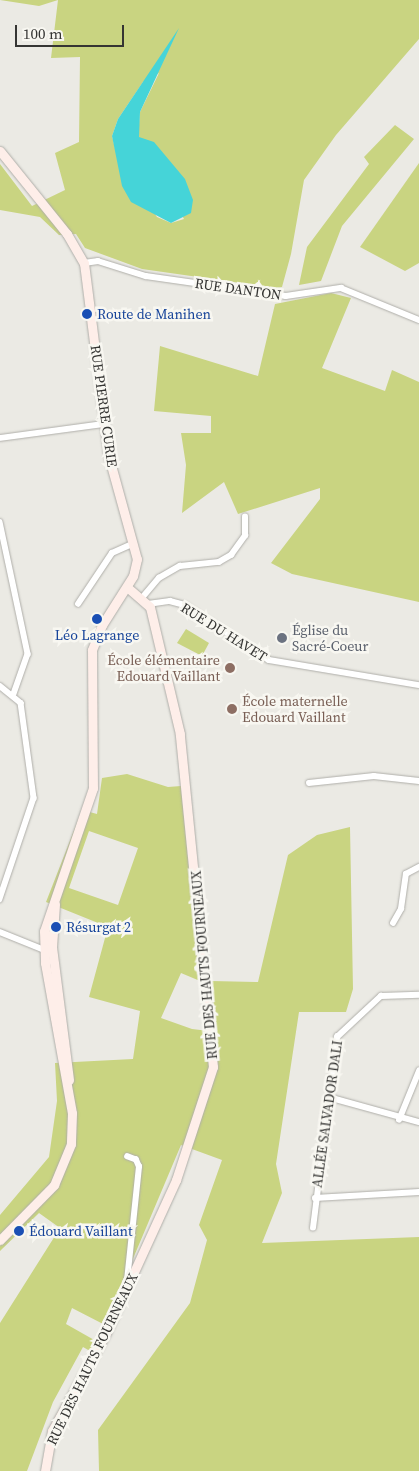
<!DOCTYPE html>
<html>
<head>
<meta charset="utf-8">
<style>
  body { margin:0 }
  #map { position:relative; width:419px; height:1471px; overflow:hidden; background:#ebeae4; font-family:"Source Serif 4",serif }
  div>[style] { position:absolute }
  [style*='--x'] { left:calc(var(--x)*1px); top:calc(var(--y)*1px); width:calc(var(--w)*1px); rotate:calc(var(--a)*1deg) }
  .green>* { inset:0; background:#c9d481 }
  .water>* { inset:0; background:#45d4d8 }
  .roads { filter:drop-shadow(0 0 1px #afaea9) drop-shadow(0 0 1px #afaea9) }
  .street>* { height:5.5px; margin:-2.75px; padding:0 2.75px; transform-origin:2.75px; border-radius:2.75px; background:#fff }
  .secondary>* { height:9px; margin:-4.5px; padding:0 4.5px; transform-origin:4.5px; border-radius:4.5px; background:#feeee9 }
  .dots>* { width:14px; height:14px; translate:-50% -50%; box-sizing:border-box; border:2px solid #f8f7f1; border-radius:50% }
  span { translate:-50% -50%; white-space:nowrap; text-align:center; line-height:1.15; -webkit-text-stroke:5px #f8f7f1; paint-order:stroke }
  .street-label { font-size:14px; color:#353533 }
  .transit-label { font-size:14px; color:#164399 }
  .left { translate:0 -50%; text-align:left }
  .worship-label { font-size:14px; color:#5b616d }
  .education-label { font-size:14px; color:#785e54 }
  .right { translate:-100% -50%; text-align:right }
  .scale { position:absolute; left:15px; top:25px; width:109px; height:22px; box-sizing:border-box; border:2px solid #353533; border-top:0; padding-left:6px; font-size:15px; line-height:18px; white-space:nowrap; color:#353533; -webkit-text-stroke:4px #f8f7f1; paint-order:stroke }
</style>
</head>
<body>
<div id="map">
  <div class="green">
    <i style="clip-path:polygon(evenodd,0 0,419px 0,419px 39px,336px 135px,304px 180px,291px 254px,282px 287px,275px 288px,142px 269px,85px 248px,76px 234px,59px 235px,40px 217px,0 210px,0 164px,32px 206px,65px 190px,55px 153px,79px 142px,80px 57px,51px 58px,58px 0,39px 6px,0 0,159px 73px,140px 112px,138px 137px,184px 219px,171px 223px,157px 217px,118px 160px,112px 136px,118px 119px,143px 82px,159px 73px)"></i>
    <i style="clip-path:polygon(395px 125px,414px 139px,342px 226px,321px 281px,299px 285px,307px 247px,369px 164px,364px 157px)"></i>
    <i style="clip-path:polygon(419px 163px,419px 263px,405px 271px,360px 247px)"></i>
    <i style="clip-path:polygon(331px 293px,351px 298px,322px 368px,385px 391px,392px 370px,419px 382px,419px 602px,292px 574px,271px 563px,320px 499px,320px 488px,238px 514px,224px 482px,182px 513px,186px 465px,181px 433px,211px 433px,211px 416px,154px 411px,160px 346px,258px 376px,275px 304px)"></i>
    <i style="clip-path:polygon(186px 629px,209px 643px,202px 656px,177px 643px)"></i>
    <i style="clip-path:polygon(evenodd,127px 774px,168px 787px,181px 786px,200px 981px,181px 973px,161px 1018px,192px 1029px,217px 1032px,211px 981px,258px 982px,288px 855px,317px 835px,350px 827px,353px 989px,346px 1012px,299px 1012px,276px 1164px,282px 1193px,262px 1243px,419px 1237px,419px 1471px,99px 1471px,98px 1430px,190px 1303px,207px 1240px,199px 1225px,222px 1160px,181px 1145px,105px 1325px,72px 1308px,66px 1324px,96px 1341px,90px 1351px,83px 1347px,53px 1402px,27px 1471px,0 1471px,0 1323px,60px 1228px,39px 1213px,0 1251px,0 1215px,49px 1157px,57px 1101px,55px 1063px,133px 1059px,140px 1011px,89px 997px,108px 927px,46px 902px,82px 810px,97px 814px,102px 778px,127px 774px,89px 831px,138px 848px,118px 905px,69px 888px,89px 831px)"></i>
  </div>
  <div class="water">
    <i style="clip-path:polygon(179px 28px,140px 112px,139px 137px,154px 142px,185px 179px,193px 200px,191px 213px,171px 223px,131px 202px,122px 186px,112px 136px,118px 119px)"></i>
  </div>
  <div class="roads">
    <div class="street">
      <i style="--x:84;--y:263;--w:14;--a:-8"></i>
      <i style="--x:98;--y:261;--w:50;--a:17.4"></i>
      <i style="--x:146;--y:276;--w:141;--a:8.1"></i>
      <i style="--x:286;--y:296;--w:56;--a:-8.3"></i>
      <i style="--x:341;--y:288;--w:84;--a:22.3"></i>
      <i style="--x:0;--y:438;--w:105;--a:-7.7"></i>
      <i style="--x:0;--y:522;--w:135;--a:78"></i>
      <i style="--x:28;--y:654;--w:42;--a:109.3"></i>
      <i style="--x:142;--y:598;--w:26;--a:-50"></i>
      <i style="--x:159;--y:578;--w:24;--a:-30"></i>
      <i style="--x:180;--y:566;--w:39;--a:-6"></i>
      <i style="--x:219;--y:562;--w:14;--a:-30"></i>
      <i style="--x:231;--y:555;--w:24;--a:-54"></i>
      <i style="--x:245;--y:536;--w:19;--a:-90"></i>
      <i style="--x:78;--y:604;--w:61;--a:-56.3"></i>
      <i style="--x:112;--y:553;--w:24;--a:-24"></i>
      <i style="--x:148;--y:604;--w:22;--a:-8"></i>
      <i style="--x:170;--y:601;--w:16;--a:15"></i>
      <i style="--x:185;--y:605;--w:100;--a:33.2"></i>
      <i style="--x:269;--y:660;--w:152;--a:9.5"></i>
      <i style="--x:0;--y:686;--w:27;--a:39"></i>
      <i style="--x:21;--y:703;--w:96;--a:82.2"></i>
      <i style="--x:34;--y:798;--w:107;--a:108.6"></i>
      <i style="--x:309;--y:783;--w:65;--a:-6.1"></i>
      <i style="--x:374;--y:776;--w:45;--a:6.3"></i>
      <i style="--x:393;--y:923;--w:16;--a:-60"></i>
      <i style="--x:401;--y:909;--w:35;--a:-82"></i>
      <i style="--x:406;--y:874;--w:15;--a:-28"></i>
      <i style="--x:0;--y:932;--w:51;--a:22"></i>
      <i style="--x:332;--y:1098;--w:90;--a:15.4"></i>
      <i style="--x:399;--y:1120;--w:53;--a:-67.8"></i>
      <i style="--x:315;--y:1198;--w:104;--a:-3.3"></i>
      <i style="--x:313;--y:1228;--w:193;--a:-82.8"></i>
      <i style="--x:337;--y:1037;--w:60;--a:-43"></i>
      <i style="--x:381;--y:996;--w:38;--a:-2"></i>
      <i style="--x:127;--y:1281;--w:115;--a:-84"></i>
      <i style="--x:139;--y:1167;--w:8;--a:-113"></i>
      <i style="--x:136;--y:1160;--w:9;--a:-159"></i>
    </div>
    <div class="secondary">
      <i style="--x:0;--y:151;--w:107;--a:51.1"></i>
      <i style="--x:67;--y:234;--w:34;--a:60"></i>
      <i style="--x:84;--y:263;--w:193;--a:82.8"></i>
      <i style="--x:108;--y:454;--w:109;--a:74.6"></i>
      <i style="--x:137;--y:559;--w:17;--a:103"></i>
      <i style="--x:133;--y:576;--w:58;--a:122.3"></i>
      <i style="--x:102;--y:625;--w:27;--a:112"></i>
      <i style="--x:92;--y:650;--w:138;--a:89.6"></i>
      <i style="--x:93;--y:788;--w:151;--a:108.9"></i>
      <i style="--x:44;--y:931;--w:32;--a:88"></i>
      <i style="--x:45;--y:963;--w:152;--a:79.8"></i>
      <i style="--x:72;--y:1113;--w:31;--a:92"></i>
      <i style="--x:71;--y:1144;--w:44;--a:112.5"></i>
      <i style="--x:54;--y:1185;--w:77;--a:134.5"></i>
      <i style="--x:55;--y:904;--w:43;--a:94"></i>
      <i style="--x:52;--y:947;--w:134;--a:82.7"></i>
      <i style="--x:45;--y:1471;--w:41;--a:-80.1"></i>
      <i style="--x:52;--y:1431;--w:112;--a:-61.1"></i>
      <i style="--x:106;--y:1333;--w:168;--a:-65.4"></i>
      <i style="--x:176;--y:1180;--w:119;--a:-71.9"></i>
      <i style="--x:213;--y:1067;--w:335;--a:-95.7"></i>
      <i style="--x:180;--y:734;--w:130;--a:-103.3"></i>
      <i style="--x:150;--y:607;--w:30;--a:-139"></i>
    </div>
  </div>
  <div class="dots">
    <i style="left:87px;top:314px;background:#1a4fb4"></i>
    <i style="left:97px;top:619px;background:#1a4fb4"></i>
    <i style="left:282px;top:638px;background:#6b7280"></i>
    <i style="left:230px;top:668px;background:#8d6e63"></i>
    <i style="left:232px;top:709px;background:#8d6e63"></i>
    <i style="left:56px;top:927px;background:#1a4fb4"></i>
    <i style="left:19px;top:1231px;background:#1a4fb4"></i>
  </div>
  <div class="street-label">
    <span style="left:238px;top:289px;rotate:8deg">RUE DANTON</span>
    <span style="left:104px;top:406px;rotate:82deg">RUE PIERRE CURIE</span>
    <span style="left:224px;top:632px;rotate:32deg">RUE DU HAVET</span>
    <span style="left:204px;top:965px;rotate:-95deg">RUE DES HAUTS FOURNEAUX</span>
    <span style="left:327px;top:1114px;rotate:-82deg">ALLÉE SALVADOR DALI</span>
    <span style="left:92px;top:1359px;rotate:-64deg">RUE DES HAUTS FOURNEAUX</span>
  </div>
  <div class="transit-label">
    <span class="left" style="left:97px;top:314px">Route de Manihen</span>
    <span style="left:97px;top:635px">Léo Lagrange</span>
    <span class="left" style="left:66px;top:927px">Résurgat 2</span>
    <span class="left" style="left:29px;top:1231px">Édouard Vaillant</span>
  </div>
  <div class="worship-label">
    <span class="left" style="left:292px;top:638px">Église du<br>Sacré-Coeur</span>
  </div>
  <div class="education-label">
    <span class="right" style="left:220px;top:668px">École élémentaire<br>Edouard Vaillant</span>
    <span class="left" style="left:242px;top:709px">École maternelle<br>Edouard Vaillant</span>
  </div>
  <div class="scale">100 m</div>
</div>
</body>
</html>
